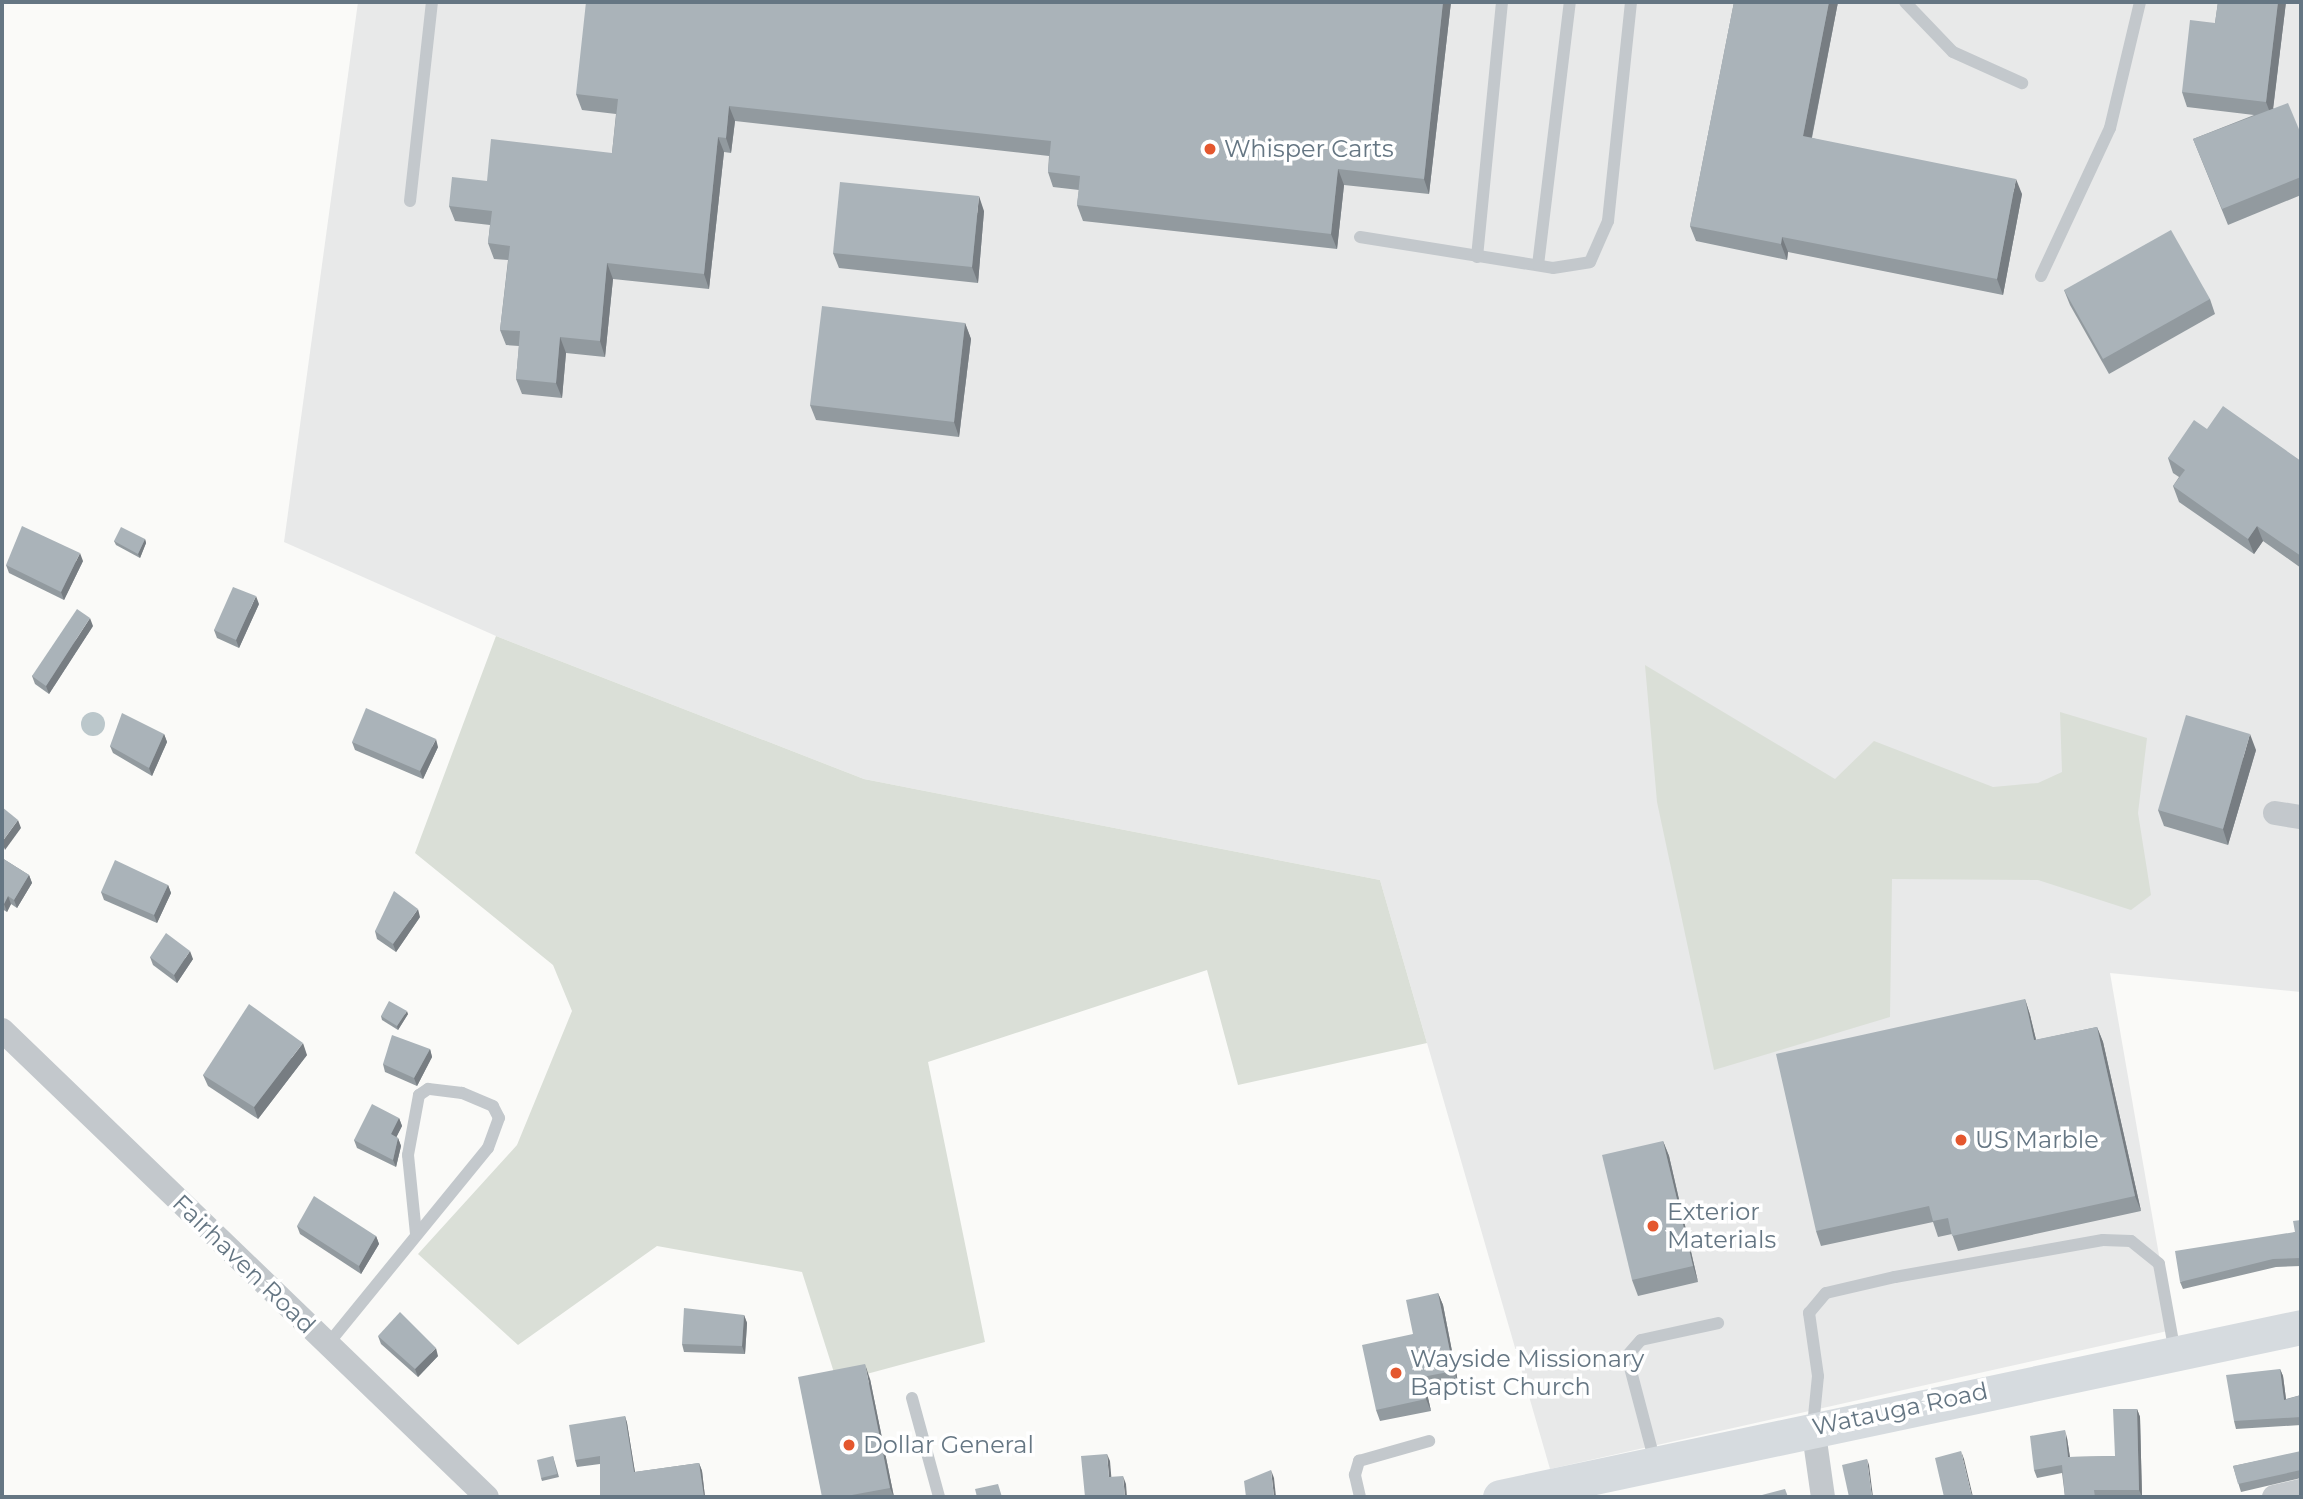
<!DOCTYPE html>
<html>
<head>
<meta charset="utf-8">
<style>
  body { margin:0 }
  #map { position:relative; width:2303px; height:1499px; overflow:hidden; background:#fafaf8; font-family:Montserrat,sans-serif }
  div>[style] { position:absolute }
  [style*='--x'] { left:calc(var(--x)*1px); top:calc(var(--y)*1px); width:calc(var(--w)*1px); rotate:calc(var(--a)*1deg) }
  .built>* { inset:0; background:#e8e9e9 }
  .green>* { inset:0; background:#dadfd7 }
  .water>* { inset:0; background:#bbc7cb }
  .round { border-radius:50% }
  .lane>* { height:12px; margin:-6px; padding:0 6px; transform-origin:6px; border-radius:6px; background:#c3c8cc }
  .street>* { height:24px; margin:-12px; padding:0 12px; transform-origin:12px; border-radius:12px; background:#c3c8cc }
  .secondary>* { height:35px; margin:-17.5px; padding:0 17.5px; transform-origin:17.5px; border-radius:17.5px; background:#d6dbdf }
  .wall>* { inset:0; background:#929a9f }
  .shaded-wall>* { inset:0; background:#777d82 }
  .building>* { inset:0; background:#aab3b9 }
  .dots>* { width:19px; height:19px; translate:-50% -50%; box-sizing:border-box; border:4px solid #fff; border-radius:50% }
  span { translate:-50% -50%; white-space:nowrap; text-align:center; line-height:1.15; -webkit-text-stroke:7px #fff; paint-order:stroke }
  .poi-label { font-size:24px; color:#657683 }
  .left { translate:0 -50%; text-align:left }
  .street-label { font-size:24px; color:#657683 }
  .frame { position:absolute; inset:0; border:4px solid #657683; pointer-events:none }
</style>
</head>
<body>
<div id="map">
  <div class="built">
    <i style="clip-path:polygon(358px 2px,2301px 2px,2301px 992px,2110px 973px,2172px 1330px,1550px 1469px,1380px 880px,864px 779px,496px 636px,284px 542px)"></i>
  </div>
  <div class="green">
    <i style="clip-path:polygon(496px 636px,864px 779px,1380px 880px,1427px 1043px,1238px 1085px,1207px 970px,928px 1062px,985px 1342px,837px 1382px,802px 1272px,657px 1246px,518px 1345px,418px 1254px,517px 1145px,572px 1011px,553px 965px,415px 853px)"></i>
    <i style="clip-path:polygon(1645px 665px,1835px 779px,1874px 741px,1993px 787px,2038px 783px,2062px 772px,2060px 712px,2147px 738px,2138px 813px,2151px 895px,2131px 910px,2038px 880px,1892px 879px,1890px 1017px,1714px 1070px,1657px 802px)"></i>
  </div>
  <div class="water">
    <i class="round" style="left:81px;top:712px;width:24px;height:24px"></i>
  </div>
  <div class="lane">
    <i style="--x:1905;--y:2;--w:69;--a:46.2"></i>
    <i style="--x:1953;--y:52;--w:76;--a:24.2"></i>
    <i style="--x:410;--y:201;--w:200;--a:-83.7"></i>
    <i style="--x:1360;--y:237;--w:195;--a:9.1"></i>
    <i style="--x:1553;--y:268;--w:37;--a:-9"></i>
    <i style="--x:1590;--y:262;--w:45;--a:-66.3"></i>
    <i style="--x:1608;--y:221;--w:220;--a:-84"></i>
    <i style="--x:1477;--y:257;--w:256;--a:-84.4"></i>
    <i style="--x:1538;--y:265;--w:265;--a:-83.1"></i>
    <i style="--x:2041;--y:276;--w:163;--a:-65"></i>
    <i style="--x:2110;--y:128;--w:130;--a:-76.6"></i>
    <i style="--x:328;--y:1344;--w:253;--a:-50.8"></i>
    <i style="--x:488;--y:1148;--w:32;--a:-70"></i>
    <i style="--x:499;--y:1118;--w:13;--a:-117"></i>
    <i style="--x:493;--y:1106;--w:34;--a:-157"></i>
    <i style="--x:462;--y:1093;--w:34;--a:-173"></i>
    <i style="--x:428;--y:1089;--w:11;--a:146"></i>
    <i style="--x:419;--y:1095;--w:61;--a:100.4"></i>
    <i style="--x:408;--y:1155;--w:79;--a:84.2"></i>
    <i style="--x:912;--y:1398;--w:103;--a:74.7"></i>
    <i style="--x:1813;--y:1426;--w:50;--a:-84.3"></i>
    <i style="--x:1818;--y:1376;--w:64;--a:-98.1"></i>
    <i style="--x:1809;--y:1313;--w:26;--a:-50"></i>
    <i style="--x:1826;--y:1293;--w:71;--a:-13.1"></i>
    <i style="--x:1895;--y:1277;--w:211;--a:-10.1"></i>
    <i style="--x:2103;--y:1240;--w:28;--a:2"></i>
    <i style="--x:2131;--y:1241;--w:36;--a:39"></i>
    <i style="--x:2159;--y:1264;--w:90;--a:79.8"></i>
    <i style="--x:1655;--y:1462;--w:110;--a:-104.8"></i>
    <i style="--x:1627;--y:1356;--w:21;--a:-49"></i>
    <i style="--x:1641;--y:1340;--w:79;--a:-12.4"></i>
    <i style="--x:1360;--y:1497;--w:23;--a:-103"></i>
    <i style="--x:1355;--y:1475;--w:15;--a:-74"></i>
    <i style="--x:1359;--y:1461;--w:73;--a:-15.9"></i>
  </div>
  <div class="street">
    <i style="--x:2275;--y:813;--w:26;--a:9"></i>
    <i style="--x:2;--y:1030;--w:673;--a:43.92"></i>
    <i style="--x:1813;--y:1427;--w:71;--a:81.9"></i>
    <i style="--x:2274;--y:1497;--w:28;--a:-13"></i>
  </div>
  <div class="secondary">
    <i style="--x:1500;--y:1497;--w:819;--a:-11.98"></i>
  </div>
  <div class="wall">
    <i style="clip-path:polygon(1451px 2px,1429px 194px,1344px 185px,1337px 249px,1083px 221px,1077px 205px,1079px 190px,1053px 187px,1048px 172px,1049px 156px,735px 121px,731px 153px,724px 152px,709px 289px,613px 279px,605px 357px,566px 353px,562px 398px,522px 394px,516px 379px,519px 346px,506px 345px,500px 330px,508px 260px,494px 259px,488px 243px,490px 225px,455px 221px,449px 206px,487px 181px,612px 153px,616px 114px,582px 110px,576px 94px)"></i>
    <i style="clip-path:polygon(1734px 2px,1838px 2px,1812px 138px,2022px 194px,2003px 295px,1788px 252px,1787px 260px,1696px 241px,1690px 226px)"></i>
    <i style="clip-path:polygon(2218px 2px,2286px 2px,2273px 108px,2301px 134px,2301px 195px,2228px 225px,2193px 139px,2254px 115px,2187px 107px,2182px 92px,2215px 23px)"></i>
    <i style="clip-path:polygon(984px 211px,978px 283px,839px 268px,833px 253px)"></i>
    <i style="clip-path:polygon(2064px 290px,2210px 299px,2215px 314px,2109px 374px,2070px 305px)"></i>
    <i style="clip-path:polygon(965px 323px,971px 339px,959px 437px,816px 420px,810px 405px)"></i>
    <i style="clip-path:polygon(2207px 429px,2301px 461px,2301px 568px,2263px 541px,2254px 554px,2179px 502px,2173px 486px,2179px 477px,2173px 473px,2168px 458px)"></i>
    <i style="clip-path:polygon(145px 539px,146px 543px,140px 558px,116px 545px,114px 541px)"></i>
    <i style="clip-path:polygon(83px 561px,64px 600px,9px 573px,6px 565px)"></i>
    <i style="clip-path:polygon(259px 604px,239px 648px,217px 638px,214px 630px)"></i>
    <i style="clip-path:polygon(93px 626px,49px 694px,35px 684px,32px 676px)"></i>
    <i style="clip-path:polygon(164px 734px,167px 742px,152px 776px,113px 753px,110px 746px)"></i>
    <i style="clip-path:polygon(352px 742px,438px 747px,423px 779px,355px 750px)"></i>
    <i style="clip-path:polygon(2256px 750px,2228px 845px,2164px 826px,2158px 810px)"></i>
    <i style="clip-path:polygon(2px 858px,29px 875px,32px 883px,17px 908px,11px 904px,7px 912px,2px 909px)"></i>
    <i style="clip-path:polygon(168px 885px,171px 893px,157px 923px,104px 900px,101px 892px)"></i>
    <i style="clip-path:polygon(420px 917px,396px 952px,377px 939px,375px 931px)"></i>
    <i style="clip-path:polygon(150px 957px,193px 959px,177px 983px,153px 965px)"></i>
    <i style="clip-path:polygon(2025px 999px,2030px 1015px,2036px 1040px,2097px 1027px,2103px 1042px,2141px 1211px,1958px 1251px,1952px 1234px,1938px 1237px,1933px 1222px,1821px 1246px,1816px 1231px)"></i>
    <i style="clip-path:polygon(408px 1014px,398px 1030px,382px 1020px,381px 1016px)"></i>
    <i style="clip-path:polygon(430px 1049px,432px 1057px,417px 1086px,385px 1072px,383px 1064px)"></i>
    <i style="clip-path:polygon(307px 1055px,258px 1119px,208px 1086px,203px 1075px)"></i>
    <i style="clip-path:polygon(399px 1118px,402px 1126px,396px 1137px,398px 1138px,401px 1146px,396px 1167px,357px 1148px,354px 1140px)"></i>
    <i style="clip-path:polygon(1663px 1141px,1669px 1156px,1698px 1282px,1638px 1296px,1632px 1280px)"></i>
    <i style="clip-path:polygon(2301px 1220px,2301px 1266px,2276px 1267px,2183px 1289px,2180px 1282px,2295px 1232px)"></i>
    <i style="clip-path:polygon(297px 1226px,376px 1236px,379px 1244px,361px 1274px,300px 1234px)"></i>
    <i style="clip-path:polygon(1438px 1293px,1443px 1305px,1458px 1382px,1426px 1389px,1431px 1411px,1380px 1421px,1376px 1410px,1413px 1334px)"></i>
    <i style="clip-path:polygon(744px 1315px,747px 1323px,745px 1354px,684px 1352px,682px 1344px)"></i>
    <i style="clip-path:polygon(378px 1336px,438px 1356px,418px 1377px,381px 1344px)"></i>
    <i style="clip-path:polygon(2280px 1369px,2283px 1376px,2286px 1399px,2301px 1395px,2301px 1425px,2236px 1429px,2234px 1421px)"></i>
    <i style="clip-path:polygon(870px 1379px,894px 1497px,822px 1497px)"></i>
    <i style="clip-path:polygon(2137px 1409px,2140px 1417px,2142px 1497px,2065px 1497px,2062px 1473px,2037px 1478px,2034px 1470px,2067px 1438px,2070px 1457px,2115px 1456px)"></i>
    <i style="clip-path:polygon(625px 1416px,627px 1423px,635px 1472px,699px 1463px,702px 1471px,705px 1497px,600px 1464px,577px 1467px,575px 1460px)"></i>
    <i style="clip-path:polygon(2301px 1452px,2301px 1478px,2241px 1492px,2233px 1466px)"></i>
    <i style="clip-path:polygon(553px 1456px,559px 1477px,542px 1481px,541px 1478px)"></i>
  </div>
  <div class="shaded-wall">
    <i style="clip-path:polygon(1443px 2px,1451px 2px,1429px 194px,1424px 179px)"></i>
    <i style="clip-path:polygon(1829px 2px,1838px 2px,1809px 151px,1803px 136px)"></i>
    <i style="clip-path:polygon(2278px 2px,2286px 2px,2272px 118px,2266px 102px)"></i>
    <i style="clip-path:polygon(729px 106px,735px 121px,731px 153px,726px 138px)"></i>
    <i style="clip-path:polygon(718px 137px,724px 152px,709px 289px,704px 274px)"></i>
    <i style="clip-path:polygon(1338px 169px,1344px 185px,1337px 249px,1331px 234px)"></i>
    <i style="clip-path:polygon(2016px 179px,2022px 194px,2003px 295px,1997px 279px)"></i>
    <i style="clip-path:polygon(979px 196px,984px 211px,978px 283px,972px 267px)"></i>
    <i style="clip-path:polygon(1782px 237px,1788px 252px,1787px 260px,1781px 244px)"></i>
    <i style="clip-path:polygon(607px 263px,613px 279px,605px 357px,600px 341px)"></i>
    <i style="clip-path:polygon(965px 323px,971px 339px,959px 437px,954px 422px)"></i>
    <i style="clip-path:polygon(560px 337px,566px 353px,562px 398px,556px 383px)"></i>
    <i style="clip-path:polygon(2257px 526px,2263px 541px,2254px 554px,2248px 539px)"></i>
    <i style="clip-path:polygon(145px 539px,146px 543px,140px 558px,138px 554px)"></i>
    <i style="clip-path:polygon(80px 553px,83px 561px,64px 600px,61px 592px)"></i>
    <i style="clip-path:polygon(256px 596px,259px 604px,239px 648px,236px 640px)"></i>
    <i style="clip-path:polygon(90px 618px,93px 626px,49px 694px,46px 686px)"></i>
    <i style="clip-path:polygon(164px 734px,167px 742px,152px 776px,149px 768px)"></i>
    <i style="clip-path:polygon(2250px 734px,2256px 750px,2228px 845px,2223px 829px)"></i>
    <i style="clip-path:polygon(436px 739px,438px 747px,423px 779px,420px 771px)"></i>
    <i style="clip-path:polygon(18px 820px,21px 828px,5px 850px,2px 842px)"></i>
    <i style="clip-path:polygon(29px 875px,32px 883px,17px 908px,14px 900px)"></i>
    <i style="clip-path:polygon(168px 885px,171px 893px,157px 923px,154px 915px)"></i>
    <i style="clip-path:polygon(8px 896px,11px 904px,7px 912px,4px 904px)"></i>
    <i style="clip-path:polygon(418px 909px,420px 917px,396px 952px,393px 944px)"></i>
    <i style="clip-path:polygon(190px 951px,193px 959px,177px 983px,174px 975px)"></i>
    <i style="clip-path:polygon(2025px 999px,2030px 1015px,2040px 1056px,2034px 1040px)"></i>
    <i style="clip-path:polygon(407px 1011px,408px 1014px,398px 1030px,397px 1026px)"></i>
    <i style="clip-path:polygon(2097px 1027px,2103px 1042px,2141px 1211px,2135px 1196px)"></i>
    <i style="clip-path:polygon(303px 1043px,307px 1055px,258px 1119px,254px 1107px)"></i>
    <i style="clip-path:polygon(430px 1049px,432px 1057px,417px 1086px,414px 1078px)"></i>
    <i style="clip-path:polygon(399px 1118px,402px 1126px,394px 1142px,391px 1134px)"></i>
    <i style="clip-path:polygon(398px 1138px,401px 1146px,396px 1167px,393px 1160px)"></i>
    <i style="clip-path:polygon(1663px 1141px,1669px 1156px,1698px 1282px,1693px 1266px)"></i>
    <i style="clip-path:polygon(376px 1236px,379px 1244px,361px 1274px,359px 1266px)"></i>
    <i style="clip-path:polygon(1438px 1293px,1443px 1305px,1458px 1382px,1454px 1371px)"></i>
    <i style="clip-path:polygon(744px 1315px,747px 1323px,745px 1354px,742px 1346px)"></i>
    <i style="clip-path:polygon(436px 1348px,438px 1356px,418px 1377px,415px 1369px)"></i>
    <i style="clip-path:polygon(865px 1364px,870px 1379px,894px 1497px,890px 1488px)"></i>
    <i style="clip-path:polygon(2280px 1369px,2283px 1376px,2287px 1407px,2284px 1400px)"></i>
    <i style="clip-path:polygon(1422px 1377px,1426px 1389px,1431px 1411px,1426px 1399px)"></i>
    <i style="clip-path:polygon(2137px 1409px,2140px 1417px,2142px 1497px,2139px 1490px)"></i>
    <i style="clip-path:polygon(625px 1416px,627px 1423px,636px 1479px,634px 1472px)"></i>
    <i style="clip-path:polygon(2065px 1430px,2067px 1438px,2071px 1465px,2068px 1457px)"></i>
    <i style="clip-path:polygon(1961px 1451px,1964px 1459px,1973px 1497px,1972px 1497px)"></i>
    <i style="clip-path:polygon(1107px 1454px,1110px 1461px,1112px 1485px,1109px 1477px)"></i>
    <i style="clip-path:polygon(1867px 1459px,1869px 1465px,1873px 1497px,1872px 1497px)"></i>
    <i style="clip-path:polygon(699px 1463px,702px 1471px,705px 1497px,704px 1497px)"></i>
    <i style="clip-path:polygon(1271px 1470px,1274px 1478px,1276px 1497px,1274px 1497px)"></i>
    <i style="clip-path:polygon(1123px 1476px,1126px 1484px,1127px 1497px,1125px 1497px)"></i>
  </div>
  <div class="building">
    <i style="clip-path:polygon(586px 2px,1443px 2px,1424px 179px,1338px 169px,1331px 234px,1077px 205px,1080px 176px,1048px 172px,1051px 141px,729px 106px,726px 138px,718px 137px,704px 274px,607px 263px,600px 341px,560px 337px,556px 383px,516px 379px,520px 331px,500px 330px,510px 246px,488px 243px,492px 211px,449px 206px,452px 177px,487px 181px,491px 139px,612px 153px,618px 99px,576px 94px)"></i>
    <i style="clip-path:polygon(1734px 2px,1829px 2px,1803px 136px,2016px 179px,1997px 279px,1782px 237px,1781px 244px,1690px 226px)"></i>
    <i style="clip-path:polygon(2218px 2px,2278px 2px,2266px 102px,2182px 92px,2190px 20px,2215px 23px)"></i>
    <i style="clip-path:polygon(2288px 103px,2301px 134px,2301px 177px,2222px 209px,2193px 139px)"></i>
    <i style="clip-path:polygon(840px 182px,979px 196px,972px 267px,833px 253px)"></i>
    <i style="clip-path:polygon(2171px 230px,2210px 299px,2103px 359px,2064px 290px)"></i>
    <i style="clip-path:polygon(822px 306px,965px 323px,954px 422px,810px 405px)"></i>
    <i style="clip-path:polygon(2223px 406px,2301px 461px,2301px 556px,2257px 526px,2248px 539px,2173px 486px,2185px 470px,2168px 458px,2194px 420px,2207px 429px)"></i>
    <i style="clip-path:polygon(22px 526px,80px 553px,61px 592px,6px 565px)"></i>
    <i style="clip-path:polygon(121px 527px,145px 539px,138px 554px,114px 541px)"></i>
    <i style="clip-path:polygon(233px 587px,256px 596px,236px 640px,214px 630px)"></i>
    <i style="clip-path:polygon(77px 609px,90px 618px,46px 686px,32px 676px)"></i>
    <i style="clip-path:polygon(366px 708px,436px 739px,420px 771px,352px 742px)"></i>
    <i style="clip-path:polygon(122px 713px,164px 734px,149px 768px,110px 746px)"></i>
    <i style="clip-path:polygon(2186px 715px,2250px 734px,2223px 829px,2158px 810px)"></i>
    <i style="clip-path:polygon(2px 807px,18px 820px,2px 842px)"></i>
    <i style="clip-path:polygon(2px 858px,29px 875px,14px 900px,8px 896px,4px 904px,2px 903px)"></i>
    <i style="clip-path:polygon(115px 860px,168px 885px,154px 915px,101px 892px)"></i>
    <i style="clip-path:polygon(394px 891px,418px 909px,393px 944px,375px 931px)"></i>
    <i style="clip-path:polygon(166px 933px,190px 951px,174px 975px,150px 957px)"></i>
    <i style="clip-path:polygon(2025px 999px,2034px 1040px,2097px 1027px,2135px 1196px,1952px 1236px,1948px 1218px,1933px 1221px,1929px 1206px,1816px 1231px,1776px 1054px)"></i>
    <i style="clip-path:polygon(389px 1001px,407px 1011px,397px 1026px,381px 1016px)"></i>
    <i style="clip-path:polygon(249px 1004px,303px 1043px,254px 1107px,203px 1075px)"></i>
    <i style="clip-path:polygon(392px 1035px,430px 1049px,414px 1078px,383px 1064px)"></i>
    <i style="clip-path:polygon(372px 1104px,399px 1118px,391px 1134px,398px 1138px,393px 1160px,354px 1140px)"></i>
    <i style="clip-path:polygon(1663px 1141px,1693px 1266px,1632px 1280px,1602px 1155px)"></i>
    <i style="clip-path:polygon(314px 1196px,376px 1236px,359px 1266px,297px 1226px)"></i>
    <i style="clip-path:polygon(2301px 1220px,2301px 1258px,2273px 1259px,2180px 1282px,2175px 1251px,2295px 1232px,2293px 1221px)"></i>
    <i style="clip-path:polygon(1438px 1293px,1454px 1371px,1422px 1377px,1426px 1399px,1376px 1410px,1362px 1345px,1413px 1334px,1406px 1300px)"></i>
    <i style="clip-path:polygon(684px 1308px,744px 1315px,742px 1346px,682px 1344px)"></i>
    <i style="clip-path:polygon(400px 1312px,436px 1348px,415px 1369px,378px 1336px)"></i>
    <i style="clip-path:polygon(865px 1364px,890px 1488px,841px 1497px,822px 1497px,798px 1377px)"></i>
    <i style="clip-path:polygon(2280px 1369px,2284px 1400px,2301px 1395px,2301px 1417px,2234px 1421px,2226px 1375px)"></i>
    <i style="clip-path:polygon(2113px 1409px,2137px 1409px,2139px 1490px,2094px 1490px,2095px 1497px,2065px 1497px,2062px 1465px,2034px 1470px,2030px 1436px,2065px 1430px,2068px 1457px,2115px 1456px)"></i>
    <i style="clip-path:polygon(625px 1416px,634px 1472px,699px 1463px,704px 1497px,600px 1497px,600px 1456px,575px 1460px,569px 1425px)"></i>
    <i style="clip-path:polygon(1961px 1451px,1972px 1497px,1944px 1497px,1935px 1458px)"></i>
    <i style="clip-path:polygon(2301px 1451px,2301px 1470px,2238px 1484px,2233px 1466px)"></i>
    <i style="clip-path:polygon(1107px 1454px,1109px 1477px,1123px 1476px,1125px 1497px,1085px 1497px,1081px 1456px)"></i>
    <i style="clip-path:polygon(553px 1456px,557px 1474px,541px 1478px,537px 1460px)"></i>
    <i style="clip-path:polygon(1867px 1459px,1872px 1497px,1849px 1497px,1842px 1465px)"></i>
    <i style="clip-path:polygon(1271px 1470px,1274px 1497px,1246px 1497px,1244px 1481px)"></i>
    <i style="clip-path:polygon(998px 1484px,1002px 1497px,977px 1497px,975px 1489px)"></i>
    <i style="clip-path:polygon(1785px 1489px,1788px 1497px,1763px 1497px,1762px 1495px)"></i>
  </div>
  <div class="dots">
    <i style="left:1210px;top:149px;background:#e4572e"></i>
    <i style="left:1961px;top:1140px;background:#e4572e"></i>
    <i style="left:1653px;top:1226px;background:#e4572e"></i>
    <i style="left:1396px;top:1373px;background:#e4572e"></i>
    <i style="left:849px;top:1445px;background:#e4572e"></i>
  </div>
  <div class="poi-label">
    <span class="left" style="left:1224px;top:149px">Whisper Carts</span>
    <span class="left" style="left:1975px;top:1140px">US Marble</span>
    <span class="left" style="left:1667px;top:1226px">Exterior<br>Materials</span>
    <span class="left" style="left:1410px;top:1373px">Wayside Missionary<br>Baptist Church</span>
    <span class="left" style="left:863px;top:1445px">Dollar General</span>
  </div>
  <div class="street-label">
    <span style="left:244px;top:1264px;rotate:44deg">Fairhaven Road</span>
    <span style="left:1900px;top:1409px;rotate:-12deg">Watauga Road</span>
  </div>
  <div class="frame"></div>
</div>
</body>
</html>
